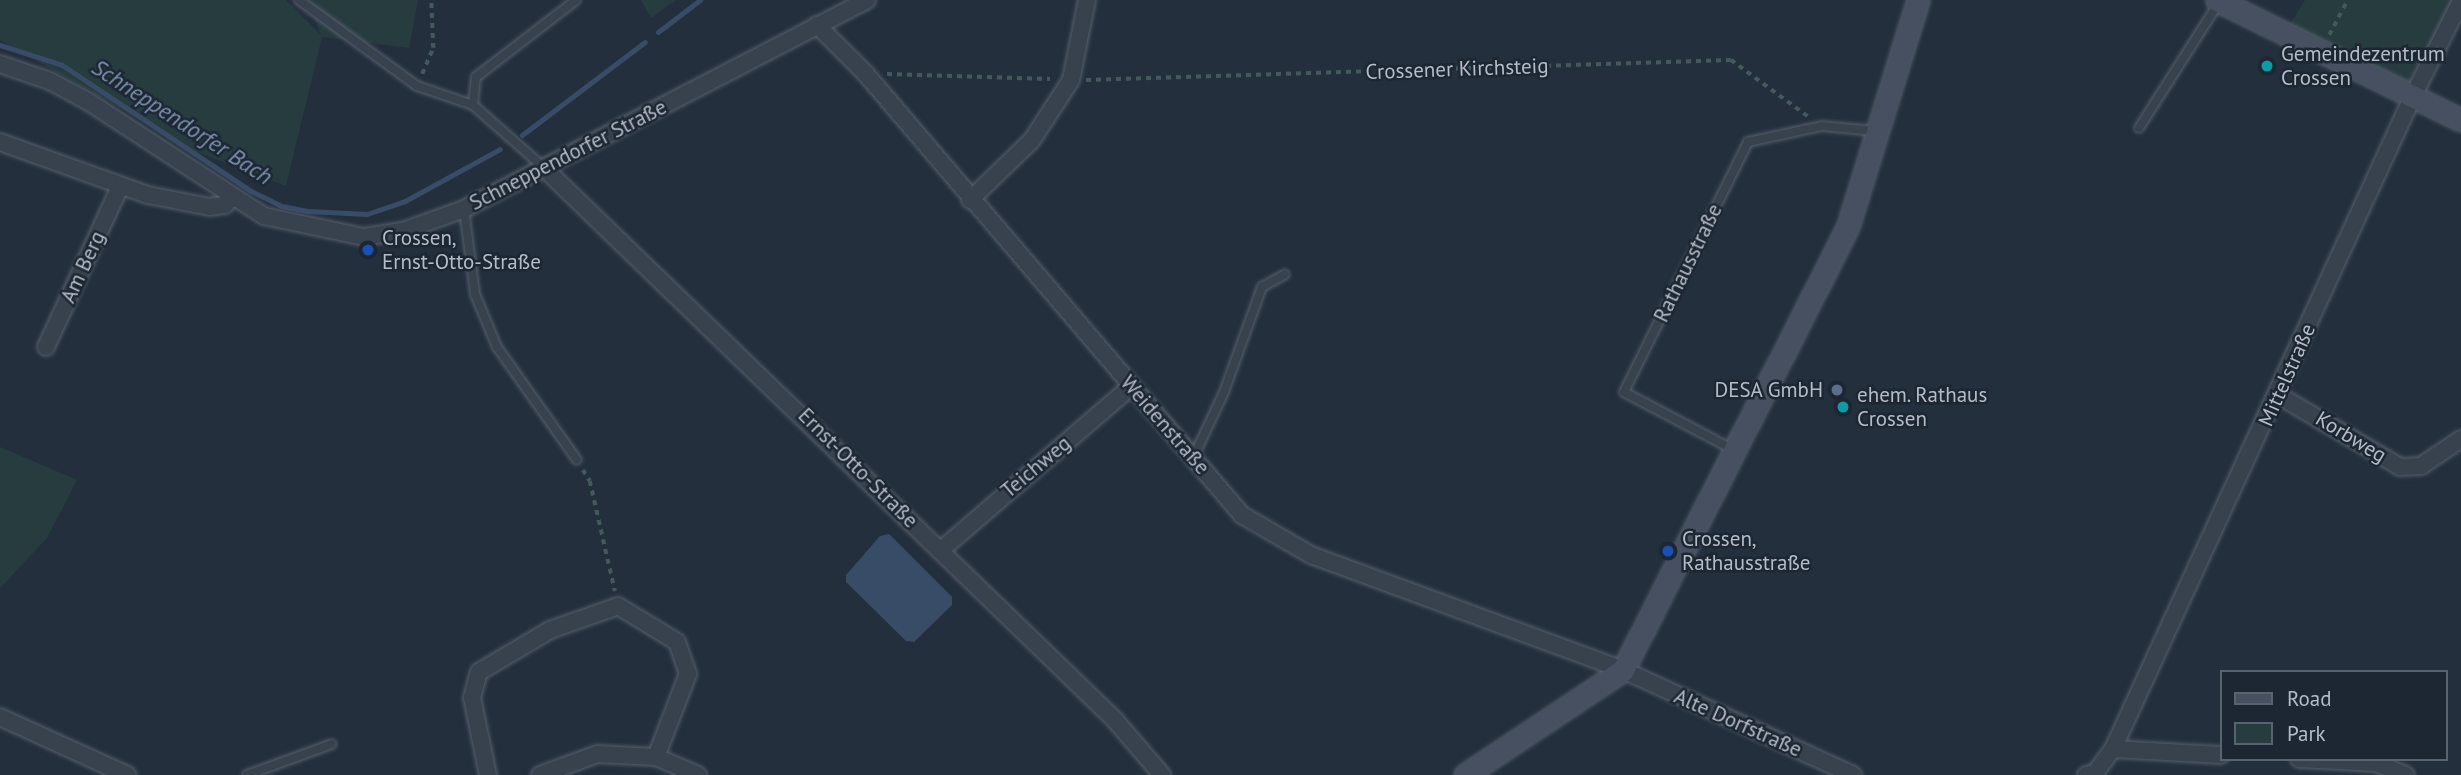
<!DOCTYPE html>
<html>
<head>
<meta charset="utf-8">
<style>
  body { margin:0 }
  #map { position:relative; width:2461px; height:775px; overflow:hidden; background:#242f3e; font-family:"PT Sans",sans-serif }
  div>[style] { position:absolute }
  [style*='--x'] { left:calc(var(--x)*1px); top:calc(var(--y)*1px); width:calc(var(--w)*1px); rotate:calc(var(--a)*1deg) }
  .green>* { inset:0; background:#263c3f }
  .water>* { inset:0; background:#394c67 }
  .stream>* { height:5px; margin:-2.5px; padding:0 2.5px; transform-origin:2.5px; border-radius:2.5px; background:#394c67 }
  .path>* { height:3.5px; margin-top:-1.75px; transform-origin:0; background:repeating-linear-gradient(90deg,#44595c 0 5px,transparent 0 10px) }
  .roads { filter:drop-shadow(0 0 2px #565f6c) drop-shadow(0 0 2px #565f6c) }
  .lane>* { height:8px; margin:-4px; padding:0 4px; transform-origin:4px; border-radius:4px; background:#38414e }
  .street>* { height:16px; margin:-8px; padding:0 8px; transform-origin:8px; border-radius:8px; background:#38414e }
  .secondary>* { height:21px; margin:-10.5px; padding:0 10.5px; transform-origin:10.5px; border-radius:10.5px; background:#465061 }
  .dots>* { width:19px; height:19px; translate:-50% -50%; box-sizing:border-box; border:4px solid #1d2633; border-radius:50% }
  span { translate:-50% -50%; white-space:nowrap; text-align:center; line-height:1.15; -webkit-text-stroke:5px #1d2633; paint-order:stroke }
  .poi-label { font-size:21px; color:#b4bcc9 }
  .left { translate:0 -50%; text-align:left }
  .right { translate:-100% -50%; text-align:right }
  .street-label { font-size:21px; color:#b4bcc9 }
  .water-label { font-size:23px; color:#7c92b1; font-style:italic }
  .legend { position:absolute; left:2220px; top:670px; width:228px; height:91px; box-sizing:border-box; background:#1d2633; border:2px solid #59626f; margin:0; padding:9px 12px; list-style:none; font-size:21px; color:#b4bcc9 }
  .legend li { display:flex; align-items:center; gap:14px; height:35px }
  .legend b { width:35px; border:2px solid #59626f }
</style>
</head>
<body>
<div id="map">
  <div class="green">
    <i style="clip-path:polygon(0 0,286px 0,321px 35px,307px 0,418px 0,409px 48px,322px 37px,286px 186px,197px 152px,0 40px)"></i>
    <i style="clip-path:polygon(641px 0,676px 0,651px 18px)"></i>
    <i style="clip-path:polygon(2305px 0,2461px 0,2413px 96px,2285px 32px)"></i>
    <i style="clip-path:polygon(0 447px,77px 480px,47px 538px,0 588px)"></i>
  </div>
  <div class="water">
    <i style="clip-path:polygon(889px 534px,952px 597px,952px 605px,914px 642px,906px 641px,846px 582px,846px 575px,880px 536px)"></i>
  </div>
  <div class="stream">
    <i style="--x:658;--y:32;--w:53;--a:-37.3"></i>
    <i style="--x:0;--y:45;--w:65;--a:17.9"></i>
    <i style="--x:62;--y:65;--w:227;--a:33.7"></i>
    <i style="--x:251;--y:191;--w:34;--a:26"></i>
    <i style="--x:282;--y:206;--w:26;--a:11"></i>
    <i style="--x:308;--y:211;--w:59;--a:2.9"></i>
    <i style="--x:367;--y:214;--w:40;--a:-18.9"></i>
    <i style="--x:405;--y:201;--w:108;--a:-28.7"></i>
    <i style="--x:522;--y:135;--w:154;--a:-37.1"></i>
  </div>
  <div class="path">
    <i style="--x:2329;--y:35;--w:40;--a:-62"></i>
    <i style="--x:422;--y:74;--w:28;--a:-67"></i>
    <i style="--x:433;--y:48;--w:48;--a:-92.4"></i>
    <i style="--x:887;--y:74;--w:163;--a:1.8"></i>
    <i style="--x:1086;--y:80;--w:645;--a:-1.78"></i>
    <i style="--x:1731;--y:60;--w:97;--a:36.2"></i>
    <i style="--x:583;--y:470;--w:13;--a:58"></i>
    <i style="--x:590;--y:481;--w:113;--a:77.2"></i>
  </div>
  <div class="roads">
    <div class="lane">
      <i style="--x:299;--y:0;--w:146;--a:36.1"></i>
      <i style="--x:417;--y:86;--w:59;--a:18.7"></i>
      <i style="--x:473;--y:105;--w:94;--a:41.5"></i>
      <i style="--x:473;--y:105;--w:28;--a:-84"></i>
      <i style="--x:476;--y:77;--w:126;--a:-37.6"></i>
      <i style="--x:2139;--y:128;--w:147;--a:-57.5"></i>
      <i style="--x:464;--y:209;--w:86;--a:82.6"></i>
      <i style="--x:475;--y:294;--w:57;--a:67.5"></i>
      <i style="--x:497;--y:347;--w:138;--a:54.7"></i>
      <i style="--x:1732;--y:449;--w:122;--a:-152.2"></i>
      <i style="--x:1624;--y:392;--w:279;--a:-63.6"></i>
      <i style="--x:1748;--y:142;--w:76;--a:-12.2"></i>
      <i style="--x:1822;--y:126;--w:53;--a:5.4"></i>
      <i style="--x:1193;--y:458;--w:73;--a:-64.8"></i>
      <i style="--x:1224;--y:392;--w:112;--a:-70.1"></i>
      <i style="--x:1262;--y:287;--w:26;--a:-29"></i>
      <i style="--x:247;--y:775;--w:90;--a:-20"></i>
    </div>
    <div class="street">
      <i style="--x:817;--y:25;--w:68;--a:45"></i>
      <i style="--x:865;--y:73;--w:581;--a:49.54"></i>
      <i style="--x:1242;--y:515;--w:80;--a:30.1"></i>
      <i style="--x:1311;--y:555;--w:333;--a:20.2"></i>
      <i style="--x:1623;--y:670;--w:253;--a:24.5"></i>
      <i style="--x:0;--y:64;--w:53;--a:18.8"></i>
      <i style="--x:50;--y:81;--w:44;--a:28.3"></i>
      <i style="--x:89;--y:102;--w:209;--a:33.1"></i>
      <i style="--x:264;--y:216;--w:102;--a:11.9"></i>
      <i style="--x:364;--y:237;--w:39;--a:-9"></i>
      <i style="--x:403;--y:231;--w:65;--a:-19.8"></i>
      <i style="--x:464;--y:209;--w:454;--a:-27.4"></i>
      <i style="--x:0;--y:142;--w:157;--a:19.7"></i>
      <i style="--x:148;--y:195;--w:63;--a:11"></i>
      <i style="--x:210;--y:207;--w:15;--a:-8"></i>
      <i style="--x:225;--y:205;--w:9;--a:-49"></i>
      <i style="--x:545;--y:169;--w:791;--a:44.03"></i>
      <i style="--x:1114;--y:719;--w:74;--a:49.4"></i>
      <i style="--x:970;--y:200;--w:86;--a:-44.1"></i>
      <i style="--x:1032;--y:140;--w:72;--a:-57"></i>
      <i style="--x:1071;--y:80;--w:82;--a:-78.7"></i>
      <i style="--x:46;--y:347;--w:176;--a:-65.2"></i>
      <i style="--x:2278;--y:395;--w:142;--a:30.5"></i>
      <i style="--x:2400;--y:467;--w:21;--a:-3"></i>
      <i style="--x:2421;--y:466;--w:48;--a:-34"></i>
      <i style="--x:941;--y:550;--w:252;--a:-40.7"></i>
      <i style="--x:0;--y:717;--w:140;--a:24.5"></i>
      <i style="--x:2113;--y:749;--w:719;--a:-65.33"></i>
      <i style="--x:2413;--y:96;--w:106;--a:-63.2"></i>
      <i style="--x:2299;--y:759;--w:77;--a:3"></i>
      <i style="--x:2376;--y:763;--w:32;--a:22"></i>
      <i style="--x:488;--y:775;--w:79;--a:-101.7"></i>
      <i style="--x:472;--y:698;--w:27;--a:-75"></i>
      <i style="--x:479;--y:672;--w:82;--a:-30.6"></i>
      <i style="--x:550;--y:630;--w:72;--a:-19.4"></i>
      <i style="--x:618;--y:606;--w:69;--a:31.4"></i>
      <i style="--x:677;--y:642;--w:34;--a:71"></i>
      <i style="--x:688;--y:674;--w:89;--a:111.1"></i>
      <i style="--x:540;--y:775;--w:61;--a:-20.2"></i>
      <i style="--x:597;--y:754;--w:59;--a:2.9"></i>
      <i style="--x:656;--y:757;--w:46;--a:23.2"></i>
      <i style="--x:2086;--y:775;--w:9;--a:-13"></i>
      <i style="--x:2095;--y:773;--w:30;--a:-53"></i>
      <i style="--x:2113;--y:749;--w:108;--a:3.2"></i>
    </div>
    <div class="secondary">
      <i style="--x:2217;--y:0;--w:272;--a:26.2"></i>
      <i style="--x:1465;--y:775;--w:190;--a:-33.6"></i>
      <i style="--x:1623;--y:670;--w:498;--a:-63.1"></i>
      <i style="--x:1848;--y:226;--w:237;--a:-72.8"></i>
    </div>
  </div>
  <div class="dots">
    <i style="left:2267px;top:66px;background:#0f9aa8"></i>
    <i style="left:368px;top:250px;background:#1a4fb4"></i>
    <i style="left:1837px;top:390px;background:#5c6f8a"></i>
    <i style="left:1843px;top:407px;background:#0f9aa8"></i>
    <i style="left:1668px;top:551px;background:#1a4fb4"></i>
  </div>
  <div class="poi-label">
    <span class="left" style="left:2281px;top:66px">Gemeindezentrum<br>Crossen</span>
    <span class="left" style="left:382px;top:250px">Crossen,<br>Ernst-Otto-Straße</span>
    <span class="right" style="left:1823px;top:390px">DESA GmbH</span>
    <span class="left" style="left:1857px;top:407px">ehem. Rathaus<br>Crossen</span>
    <span class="left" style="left:1682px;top:551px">Crossen,<br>Rathausstraße</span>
  </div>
  <div class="street-label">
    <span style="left:1457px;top:69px;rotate:-2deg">Crossener Kirchsteig</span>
    <span style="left:568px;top:155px;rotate:-27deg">Schneppendorfer Straße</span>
    <span style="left:1688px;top:263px;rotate:-64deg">Rathausstraße</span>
    <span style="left:83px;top:267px;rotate:-65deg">Am Berg</span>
    <span style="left:2287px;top:375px;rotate:-66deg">Mittelstraße</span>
    <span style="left:1165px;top:425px;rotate:49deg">Weidenstraße</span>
    <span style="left:2351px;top:437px;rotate:31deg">Korbweg</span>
    <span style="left:1036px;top:467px;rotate:-40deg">Teichweg</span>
    <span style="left:858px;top:468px;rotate:45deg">Ernst-Otto-Straße</span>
    <span style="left:1738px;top:723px;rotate:24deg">Alte Dorfstraße</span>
  </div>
  <div class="water-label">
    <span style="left:182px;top:122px;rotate:33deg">Schneppendorfer Bach</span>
  </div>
  <ul class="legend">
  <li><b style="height:9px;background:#465061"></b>Road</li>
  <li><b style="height:19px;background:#263c3f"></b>Park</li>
  </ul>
</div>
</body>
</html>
